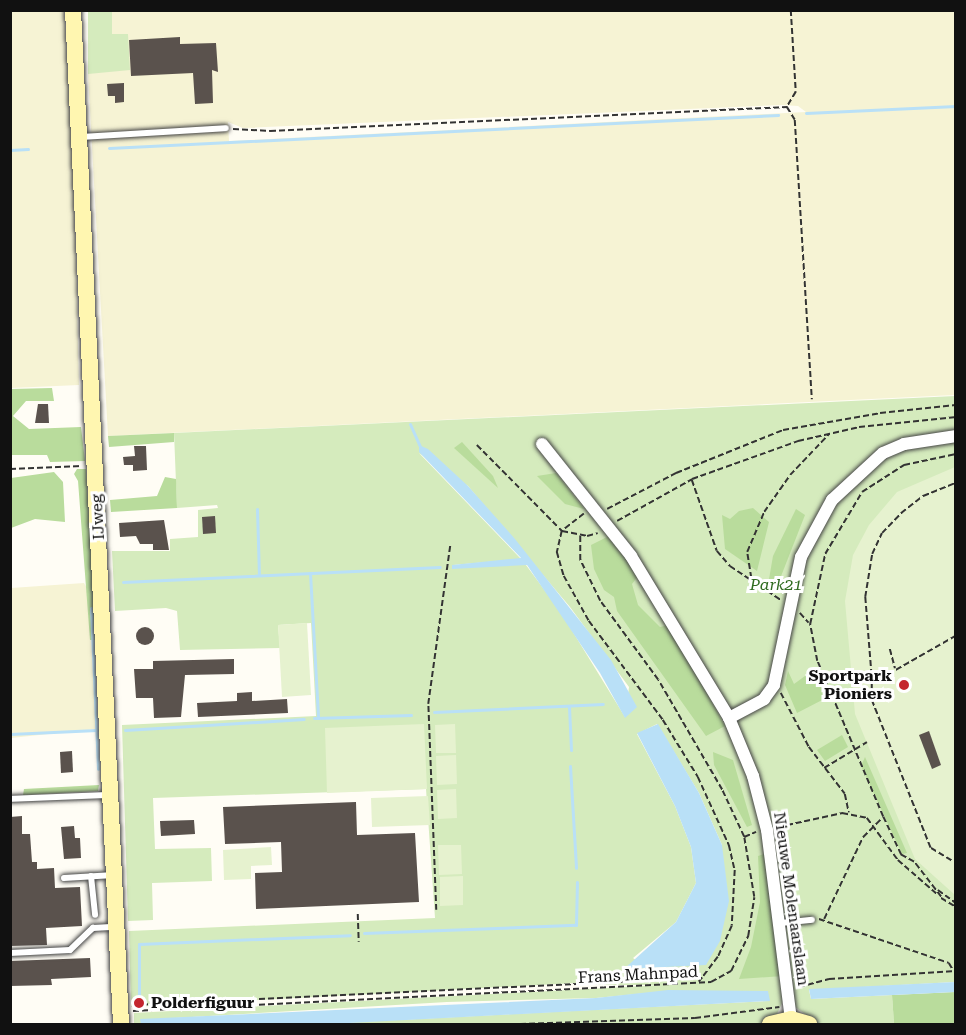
<!DOCTYPE html>
<html>
<head>
<meta charset="utf-8">
<style>
  body { margin:0 }
  #map { position:relative; width:966px; height:1035px; overflow:hidden; background:#fffdf5; font-family:"Roboto Serif",serif }
  div>[style] { position:absolute }
  [style*='--x'] { left:calc(var(--x)*1px); top:calc(var(--y)*1px); width:calc(var(--w)*1px); rotate:calc(var(--a)*1deg) }
  .farmland>* { inset:0; background:#f6f3d4 }
  .green>* { inset:0; background:#d5ebbd }
  .forest>* { inset:0; background:#b9dc9c }
  .pitch>* { inset:0; background:#e6f2cf }
  .water>* { inset:0; background:#b9e0f7 }
  .stream>* { height:3px; margin:-1.5px; padding:0 1.5px; transform-origin:1.5px; border-radius:1.5px; background:#b9e0f7 }
  .building>* { inset:0; background:#5a524d }
  .round { border-radius:50% }
  .path>* { height:1.5px; margin-top:-0.75px; transform-origin:0; background:repeating-linear-gradient(90deg,#333 0 6px,transparent 0 9px) }
  .roads { filter:drop-shadow(0 0 2px #444) drop-shadow(0 0 2px #444) }
  .lane>* { height:6px; margin:-3px; padding:0 3px; transform-origin:3px; border-radius:3px; background:#fff }
  .street>* { height:12px; margin:-6px; padding:0 6px; transform-origin:6px; border-radius:6px; background:#fff }
  .secondary>* { height:16px; margin:-8px; padding:0 8px; transform-origin:8px; border-radius:8px; background:#fff6b0 }
  .dots>* { width:16px; height:16px; translate:-50% -50%; box-sizing:border-box; border:3px solid #fff; border-radius:50% }
  span { translate:-50% -50%; white-space:nowrap; text-align:center; line-height:1.15; -webkit-text-stroke:6px #fff; paint-order:stroke }
  .street-label { font-size:16px; color:#111 }
  .park-label { font-size:16px; color:#2f6b1f; font-style:italic }
  .poi-label { font-size:16px; color:#111; font-weight:700 }
  .right { translate:-100% -50%; text-align:right }
  .left { translate:0 -50%; text-align:left }
  .frame { position:absolute; inset:0; border:12px solid #111; pointer-events:none }
</style>
</head>
<body>
<div id="map">
  <div class="farmland">
    <i style="clip-path:polygon(10px 11px,64px 11px,73px 149px,79px 385px,11px 388px)"></i>
    <i style="clip-path:polygon(evenodd,88px 11px,955px 11px,955px 395px,108px 436px,88px 74px,88px 11px,782px 105px,798px 106px,806px 112px,229px 141px,228px 122px,243px 128px,782px 105px)"></i>
    <i style="clip-path:polygon(84px 583px,88px 590px,96px 729px,11px 738px,11px 588px)"></i>
  </div>
  <div class="green">
    <i style="clip-path:polygon(88px 11px,112px 11px,112px 34px,128px 34px,130px 70px,88px 74px)"></i>
    <i style="clip-path:polygon(evenodd,955px 396px,955px 982px,809px 990px,811px 999px,892px 995px,894px 1024px,819px 1024px,784px 999px,777px 1014px,759px 1024px,319px 1024px,769px 1001px,668px 991px,596px 998px,447px 1002px,141px 1020px,141px 1024px,134px 1024px,134px 1013px,661px 985px,595px 985px,594px 982px,131px 1007px,129px 931px,435px 918px,426px 789px,153px 798px,155px 849px,211px 848px,212px 881px,152px 883px,153px 920px,128px 921px,122px 725px,316px 716px,311px 623px,278px 625px,280px 648px,180px 650px,177px 611px,166px 608px,115px 611px,112px 551px,170px 551px,170px 539px,198px 537px,198px 510px,218px 508px,217px 505px,177px 508px,174px 433px,955px 396px,419px 453px,468px 486px,570px 607px,629px 687px,625px 717px,560px 611px,526px 565px,453px 565px,521px 559px,419px 453px,955px 396px,657px 724px,699px 793px,722px 845px,665px 970px,646px 968px,633px 958px,676px 922px,696px 883px,691px 847px,675px 806px,637px 734px,657px 724px)"></i>
  </div>
  <div class="forest">
    <i style="clip-path:polygon(52px 388px,54px 401px,26px 401px,13px 416px,29px 429px,81px 427px,85px 461px,50px 462px,47px 455px,11px 455px,11px 389px)"></i>
    <i style="clip-path:polygon(174px 433px,174px 442px,109px 447px,108px 436px)"></i>
    <i style="clip-path:polygon(462px 442px,493px 476px,498px 488px,454px 448px)"></i>
    <i style="clip-path:polygon(77px 469px,86px 469px,97px 640px,90px 640px,78px 481px,74px 474px)"></i>
    <i style="clip-path:polygon(54px 472px,63px 482px,65px 522px,35px 519px,11px 528px,11px 478px)"></i>
    <i style="clip-path:polygon(556px 473px,584px 509px,565px 504px,537px 476px)"></i>
    <i style="clip-path:polygon(165px 477px,176px 479px,177px 508px,111px 512px,110px 500px,157px 496px)"></i>
    <i style="clip-path:polygon(753px 508px,769px 522px,757px 571px,725px 549px,722px 515px,730px 519px,739px 511px)"></i>
    <i style="clip-path:polygon(796px 509px,805px 515px,776px 589px,768px 585px,773px 556px)"></i>
    <i style="clip-path:polygon(611px 535px,638px 576px,632px 584px,638px 605px,660px 627px,669px 625px,725px 726px,706px 736px,617px 611px,614px 597px,604px 590px,594px 569px,591px 545px)"></i>
    <i style="clip-path:polygon(788px 671px,794px 684px,805px 676px,817px 676px,826px 698px,797px 713px,785px 685px)"></i>
    <i style="clip-path:polygon(842px 735px,848px 747px,825px 761px,817px 750px)"></i>
    <i style="clip-path:polygon(713px 752px,733px 760px,752px 825px,747px 827px,714px 765px)"></i>
    <i style="clip-path:polygon(865px 757px,907px 853px,902px 854px,861px 766px)"></i>
    <i style="clip-path:polygon(99px 785px,98px 791px,23px 795px,24px 789px)"></i>
    <i style="clip-path:polygon(767px 853px,783px 976px,739px 979px,751px 947px,760px 902px,758px 856px)"></i>
    <i style="clip-path:polygon(955px 992px,955px 1024px,894px 1024px,892px 995px)"></i>
  </div>
  <div class="pitch">
    <i style="clip-path:polygon(955px 467px,955px 895px,915px 859px,855px 714px,845px 601px,853px 555px,869px 525px,897px 492px)"></i>
    <i style="clip-path:polygon(307px 623px,311px 695px,282px 697px,278px 625px)"></i>
    <i style="clip-path:polygon(424px 724px,427px 789px,327px 793px,325px 728px)"></i>
    <i style="clip-path:polygon(455px 724px,456px 753px,436px 753px,435px 725px)"></i>
    <i style="clip-path:polygon(456px 755px,457px 784px,437px 785px,436px 756px)"></i>
    <i style="clip-path:polygon(456px 789px,457px 818px,438px 819px,437px 790px)"></i>
    <i style="clip-path:polygon(428px 796px,430px 825px,372px 827px,371px 798px)"></i>
    <i style="clip-path:polygon(438px 845px,461px 845px,462px 874px,439px 875px)"></i>
    <i style="clip-path:polygon(271px 847px,272px 865px,251px 866px,251px 879px,224px 880px,223px 850px)"></i>
    <i style="clip-path:polygon(463px 876px,463px 905px,440px 906px,440px 877px)"></i>
  </div>
  <div class="water">
    <i style="clip-path:polygon(419px 445px,428px 449px,468px 486px,515px 539px,611px 660px,637px 707px,625px 718px,600px 673px,527px 565px,452px 569px,452px 565px,521px 558px,419px 452px)"></i>
    <i style="clip-path:polygon(658px 724px,699px 793px,722px 845px,729px 901px,720px 941px,706px 965px,624px 969px,676px 922px,696px 883px,691px 847px,675px 806px,637px 733px)"></i>
    <i style="clip-path:polygon(955px 982px,955px 992px,811px 999px,809px 989px)"></i>
    <i style="clip-path:polygon(668px 990px,768px 991px,770px 1001px,330px 1024px,141px 1024px,140px 1019px,596px 998px)"></i>
  </div>
  <div class="stream">
    <i style="--x:806;--y:113;--w:150;--a:-2.7"></i>
    <i style="--x:109;--y:148;--w:670;--a:-2.82"></i>
    <i style="--x:10;--y:150;--w:18;--a:-3"></i>
    <i style="--x:410;--y:424;--w:27;--a:66"></i>
    <i style="--x:257;--y:509;--w:66;--a:88.3"></i>
    <i style="--x:310;--y:573;--w:145;--a:86.8"></i>
    <i style="--x:123;--y:582;--w:317;--a:-2.7"></i>
    <i style="--x:91;--y:608;--w:161;--a:87.5"></i>
    <i style="--x:569;--y:707;--w:43;--a:87.3"></i>
    <i style="--x:434;--y:712;--w:169;--a:-2.7"></i>
    <i style="--x:314;--y:718;--w:97;--a:-1.8"></i>
    <i style="--x:125;--y:730;--w:179;--a:-3.5"></i>
    <i style="--x:10;--y:734;--w:87;--a:-2.6"></i>
    <i style="--x:570;--y:766;--w:102;--a:86.6"></i>
    <i style="--x:364;--y:933;--w:212;--a:-2.2"></i>
    <i style="--x:576;--y:925;--w:43;--a:-88.7"></i>
    <i style="--x:139;--y:996;--w:52;--a:-90"></i>
    <i style="--x:139;--y:944;--w:211;--a:-2.4"></i>
  </div>
  <div class="building">
    <i style="clip-path:polygon(180px 37px,180px 44px,216px 43px,218px 72px,212px 70px,213px 103px,195px 104px,193px 73px,131px 76px,129px 40px)"></i>
    <i style="clip-path:polygon(124px 83px,124px 102px,115px 103px,115px 96px,108px 96px,107px 84px)"></i>
    <i style="clip-path:polygon(38px 404px,48px 404px,49px 423px,35px 423px)"></i>
    <i style="clip-path:polygon(134px 446px,146px 446px,147px 470px,133px 471px,133px 465px,124px 465px,123px 457px,135px 456px)"></i>
    <i style="clip-path:polygon(215px 516px,216px 533px,203px 534px,202px 517px)"></i>
    <i style="clip-path:polygon(164px 520px,169px 550px,153px 550px,153px 544px,140px 544px,136px 536px,120px 537px,119px 523px)"></i>
    <i class="round" style="left:136px;top:627px;width:18px;height:18px"></i>
    <i style="clip-path:polygon(234px 659px,234px 674px,185px 675px,181px 717px,154px 718px,153px 698px,136px 698px,134px 669px,153px 669px,153px 661px)"></i>
    <i style="clip-path:polygon(252px 692px,252px 701px,287px 699px,288px 713px,198px 717px,197px 703px,237px 701px,237px 693px)"></i>
    <i style="clip-path:polygon(929px 731px,941px 765px,932px 769px,919px 735px)"></i>
    <i style="clip-path:polygon(72px 751px,73px 772px,61px 773px,60px 752px)"></i>
    <i style="clip-path:polygon(356px 802px,357px 835px,415px 833px,419px 902px,256px 909px,255px 873px,282px 872px,281px 842px,225px 844px,223px 807px)"></i>
    <i style="clip-path:polygon(22px 816px,22px 834px,30px 834px,32px 862px,37px 862px,37px 869px,54px 868px,55px 888px,80px 887px,82px 926px,46px 928px,47px 945px,10px 946px,10px 817px)"></i>
    <i style="clip-path:polygon(194px 820px,195px 834px,161px 836px,160px 821px)"></i>
    <i style="clip-path:polygon(74px 826px,75px 838px,80px 838px,81px 858px,64px 859px,61px 827px)"></i>
    <i style="clip-path:polygon(90px 958px,91px 977px,51px 979px,52px 985px,10px 986px,10px 961px)"></i>
  </div>
  <div class="path">
    <i style="--x:791;--y:10;--w:82;--a:86.5"></i>
    <i style="--x:796;--y:92;--w:17;--a:121"></i>
    <i style="--x:787;--y:107;--w:15;--a:58"></i>
    <i style="--x:795;--y:120;--w:280;--a:86.5"></i>
    <i style="--x:233;--y:129;--w:37;--a:3"></i>
    <i style="--x:270;--y:131;--w:518;--a:-2.66"></i>
    <i style="--x:477;--y:445;--w:121;--a:45.3"></i>
    <i style="--x:562;--y:531;--w:25;--a:11"></i>
    <i style="--x:587;--y:536;--w:11;--a:-15"></i>
    <i style="--x:10;--y:469;--w:72;--a:-2.4"></i>
    <i style="--x:692;--y:480;--w:75;--a:70.6"></i>
    <i style="--x:717;--y:551;--w:20;--a:49"></i>
    <i style="--x:730;--y:566;--w:61;--a:33.7"></i>
    <i style="--x:607;--y:509;--w:78;--a:-27.6"></i>
    <i style="--x:676;--y:473;--w:115;--a:-21.9"></i>
    <i style="--x:783;--y:430;--w:98;--a:-9.9"></i>
    <i style="--x:880;--y:413;--w:76;--a:-6"></i>
    <i style="--x:584;--y:514;--w:28;--a:142"></i>
    <i style="--x:562;--y:531;--w:22;--a:103"></i>
    <i style="--x:557;--y:552;--w:25;--a:74"></i>
    <i style="--x:564;--y:576;--w:51;--a:60.9"></i>
    <i style="--x:589;--y:621;--w:124;--a:53.2"></i>
    <i style="--x:663;--y:720;--w:67;--a:58.4"></i>
    <i style="--x:698;--y:777;--w:75;--a:65.5"></i>
    <i style="--x:729;--y:845;--w:26;--a:77"></i>
    <i style="--x:735;--y:870;--w:56;--a:93.1"></i>
    <i style="--x:732;--y:926;--w:34;--a:114"></i>
    <i style="--x:718;--y:957;--w:26;--a:127"></i>
    <i style="--x:617;--y:521;--w:86;--a:-29.2"></i>
    <i style="--x:692;--y:479;--w:113;--a:-19.7"></i>
    <i style="--x:798;--y:441;--w:63;--a:-12.9"></i>
    <i style="--x:859;--y:427;--w:98;--a:-5.9"></i>
    <i style="--x:751;--y:578;--w:26;--a:-99"></i>
    <i style="--x:747;--y:552;--w:43;--a:-67"></i>
    <i style="--x:764;--y:512;--w:45;--a:-54.9"></i>
    <i style="--x:790;--y:475;--w:57;--a:-46.4"></i>
    <i style="--x:800;--y:613;--w:13;--a:48"></i>
    <i style="--x:956;--y:636;--w:97;--a:150.3"></i>
    <i style="--x:872;--y:684;--w:16;--a:90"></i>
    <i style="--x:872;--y:700;--w:159;--a:68.3"></i>
    <i style="--x:931;--y:848;--w:29;--a:31"></i>
    <i style="--x:890;--y:649;--w:20;--a:75"></i>
    <i style="--x:872;--y:684;--w:87;--a:-94.6"></i>
    <i style="--x:865;--y:597;--w:44;--a:-80.8"></i>
    <i style="--x:872;--y:554;--w:23;--a:-65"></i>
    <i style="--x:882;--y:533;--w:28;--a:-46"></i>
    <i style="--x:901;--y:513;--w:28;--a:-38"></i>
    <i style="--x:923;--y:496;--w:35;--a:-22"></i>
    <i style="--x:781;--y:693;--w:61;--a:62.6"></i>
    <i style="--x:809;--y:747;--w:59;--a:52.5"></i>
    <i style="--x:845;--y:794;--w:19;--a:78"></i>
    <i style="--x:824;--y:768;--w:50;--a:-31.2"></i>
    <i style="--x:778;--y:827;--w:66;--a:-12.3"></i>
    <i style="--x:842;--y:813;--w:25;--a:11"></i>
    <i style="--x:867;--y:818;--w:52;--a:53.6"></i>
    <i style="--x:898;--y:860;--w:53;--a:41.2"></i>
    <i style="--x:744;--y:837;--w:13;--a:-23"></i>
    <i style="--x:938;--y:890;--w:22;--a:36"></i>
    <i style="--x:941;--y:897;--w:44;--a:-127.6"></i>
    <i style="--x:914;--y:862;--w:15;--a:-152"></i>
    <i style="--x:901;--y:855;--w:42;--a:-115.3"></i>
    <i style="--x:883;--y:817;--w:169;--a:-112.9"></i>
    <i style="--x:817;--y:661;--w:38;--a:-101"></i>
    <i style="--x:810;--y:624;--w:72;--a:-77.9"></i>
    <i style="--x:825;--y:554;--w:72;--a:-59.2"></i>
    <i style="--x:862;--y:492;--w:50;--a:-32.7"></i>
    <i style="--x:904;--y:465;--w:53;--a:-11.9"></i>
    <i style="--x:941;--y:898;--w:17;--a:31"></i>
    <i style="--x:436;--y:910;--w:206;--a:-92.2"></i>
    <i style="--x:428;--y:704;--w:160;--a:-82.1"></i>
    <i style="--x:358;--y:914;--w:28;--a:88"></i>
    <i style="--x:819;--y:919;--w:137;--a:18.7"></i>
    <i style="--x:949;--y:963;--w:8;--a:60"></i>
    <i style="--x:824;--y:919;--w:91;--a:-64.6"></i>
    <i style="--x:863;--y:837;--w:27;--a:-45"></i>
    <i style="--x:799;--y:987;--w:31;--a:-15"></i>
    <i style="--x:829;--y:979;--w:127;--a:-3.6"></i>
    <i style="--x:133;--y:1005;--w:570;--a:-2.72"></i>
    <i style="--x:702;--y:978;--w:5;--a:127"></i>
    <i style="--x:133;--y:1011;--w:579;--a:-2.87"></i>
    <i style="--x:711;--y:982;--w:23;--a:-29"></i>
    <i style="--x:731;--y:971;--w:39;--a:-64"></i>
    <i style="--x:748;--y:936;--w:39;--a:-81"></i>
    <i style="--x:754;--y:897;--w:61;--a:-99.5"></i>
    <i style="--x:744;--y:837;--w:52;--a:-115.1"></i>
    <i style="--x:722;--y:790;--w:127;--a:-120.2"></i>
    <i style="--x:658;--y:680;--w:98;--a:-126.3"></i>
    <i style="--x:600;--y:601;--w:46;--a:-116"></i>
    <i style="--x:580;--y:560;--w:24;--a:-90"></i>
    <i style="--x:520;--y:1024;--w:175;--a:-2"></i>
    <i style="--x:695;--y:1018;--w:85;--a:-7.5"></i>
  </div>
  <div class="roads">
    <div class="lane">
      <i style="--x:80;--y:137;--w:146;--a:-3.5"></i>
      <i style="--x:10;--y:799;--w:100;--a:-2.3"></i>
      <i style="--x:91;--y:876;--w:39;--a:84"></i>
      <i style="--x:64;--y:878;--w:50;--a:-3.4"></i>
      <i style="--x:781;--y:923;--w:31;--a:-6"></i>
      <i style="--x:10;--y:953;--w:60;--a:-2.9"></i>
      <i style="--x:70;--y:950;--w:32;--a:-44"></i>
      <i style="--x:93;--y:928;--w:22;--a:-3"></i>
    </div>
    <div class="street">
      <i style="--x:542;--y:444;--w:143;--a:51.5"></i>
      <i style="--x:631;--y:556;--w:189;--a:58.8"></i>
      <i style="--x:729;--y:718;--w:63;--a:67.5"></i>
      <i style="--x:753;--y:776;--w:56;--a:75.5"></i>
      <i style="--x:767;--y:830;--w:191;--a:82.8"></i>
      <i style="--x:729;--y:718;--w:40;--a:-28"></i>
      <i style="--x:764;--y:699;--w:17;--a:-54"></i>
      <i style="--x:774;--y:685;--w:131;--a:-78.1"></i>
      <i style="--x:801;--y:557;--w:65;--a:-61.5"></i>
      <i style="--x:832;--y:500;--w:69;--a:-42.7"></i>
      <i style="--x:883;--y:453;--w:23;--a:-23"></i>
      <i style="--x:904;--y:444;--w:53;--a:-8.7"></i>
    </div>
    <div class="secondary">
      <i style="--x:73;--y:10;--w:1015;--a:87.29"></i>
      <i style="--x:770;--y:1024;--w:22;--a:-13"></i>
      <i style="--x:791;--y:1019;--w:19;--a:16"></i>
    </div>
  </div>
  <div class="dots">
    <i style="left:904px;top:685px;background:#c4262e"></i>
    <i style="left:139px;top:1003px;background:#c4262e"></i>
  </div>
  <div class="street-label">
    <span style="left:98px;top:517px;rotate:-93deg">IJweg</span>
    <span style="left:791px;top:899px;rotate:82deg">Nieuwe Molenaarslaan</span>
    <span style="left:638px;top:975px;rotate:-3deg">Frans Mahnpad</span>
  </div>
  <div class="park-label">
    <span style="left:776px;top:585px">Park21</span>
  </div>
  <div class="poi-label">
    <span class="right" style="left:892px;top:685px">Sportpark<br>Pioniers</span>
    <span class="left" style="left:151px;top:1003px">Polderfiguur</span>
  </div>
  <div class="frame"></div>
</div>
</body>
</html>
